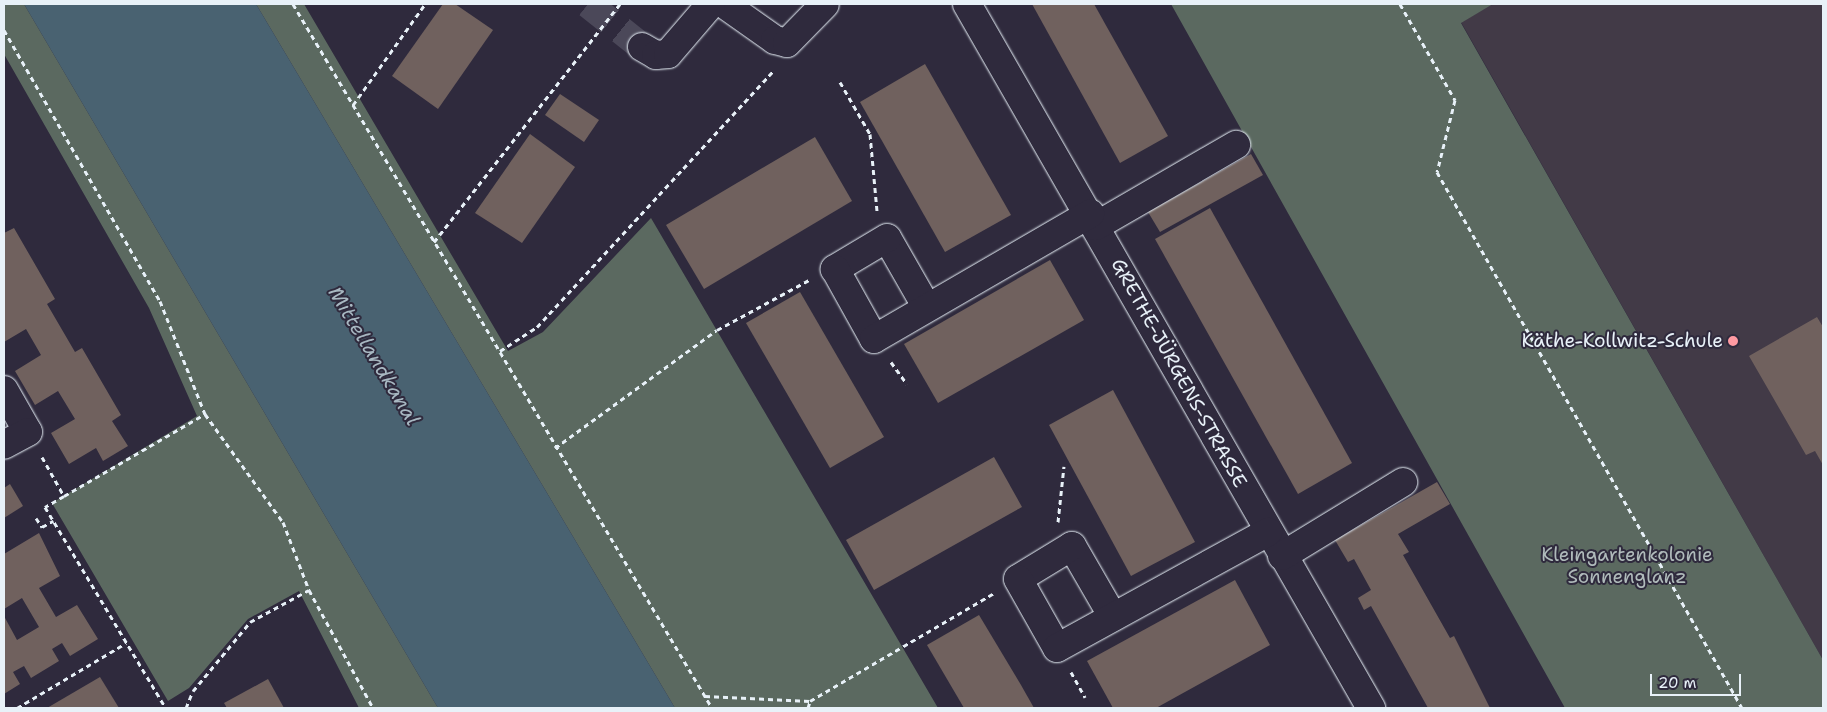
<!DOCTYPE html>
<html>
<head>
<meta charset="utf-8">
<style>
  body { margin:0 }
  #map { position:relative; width:1827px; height:712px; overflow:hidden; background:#2f2a3d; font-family:"Shantell Sans",sans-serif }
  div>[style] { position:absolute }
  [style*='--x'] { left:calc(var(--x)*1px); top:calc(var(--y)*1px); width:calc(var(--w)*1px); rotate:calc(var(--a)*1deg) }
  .built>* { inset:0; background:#423a47 }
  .green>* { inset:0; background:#5b6960 }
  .water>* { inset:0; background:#496271 }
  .building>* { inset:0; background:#70615e }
  .minor-tunnel>* { height:28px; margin-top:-14px; transform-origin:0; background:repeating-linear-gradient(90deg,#4b4859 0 28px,transparent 0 42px) }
  .path>* { height:3px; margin-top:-1.5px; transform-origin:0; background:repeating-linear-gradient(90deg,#e8f1f8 0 5px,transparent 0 9px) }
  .roads { filter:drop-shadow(0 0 1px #e8f1f8) drop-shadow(0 0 1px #e8f1f8) }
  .minor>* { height:28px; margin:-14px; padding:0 14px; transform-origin:14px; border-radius:14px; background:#2f2a3d }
  .dots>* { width:14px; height:14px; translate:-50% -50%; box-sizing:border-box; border:2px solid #2f2a3d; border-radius:50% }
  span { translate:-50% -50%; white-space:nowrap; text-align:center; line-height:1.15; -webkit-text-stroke:4px #2f2a3d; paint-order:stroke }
  .poi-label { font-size:19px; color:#e8f1f8 }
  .right { translate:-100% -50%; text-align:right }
  .street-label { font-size:19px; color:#e8f1f8 }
  .park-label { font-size:19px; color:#b0bbbb }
  .water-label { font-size:20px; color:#a8b8c2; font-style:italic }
  .frame { position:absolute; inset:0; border:5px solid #e8f1f8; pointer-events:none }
  .scale { position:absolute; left:1650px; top:674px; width:91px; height:22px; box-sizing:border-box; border:2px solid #e8f1f8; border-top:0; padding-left:6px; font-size:15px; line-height:18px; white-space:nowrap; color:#e8f1f8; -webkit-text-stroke:4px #2f2a3d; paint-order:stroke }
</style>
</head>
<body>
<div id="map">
  <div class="built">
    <i style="clip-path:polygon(1493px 4px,1823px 4px,1823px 660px,1461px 22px)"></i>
  </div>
  <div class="green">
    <i style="clip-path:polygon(4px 4px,24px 4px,438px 708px,359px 708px,299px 591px,248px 619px,189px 688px,168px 701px,52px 503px,197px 416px,149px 308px,4px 54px)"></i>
    <i style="clip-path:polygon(256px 4px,304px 4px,508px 351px,543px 332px,651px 218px,938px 708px,675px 708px)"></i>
    <i style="clip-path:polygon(1171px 4px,1493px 4px,1461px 23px,1823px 660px,1823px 708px,1565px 708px)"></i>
  </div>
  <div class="water">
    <i style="clip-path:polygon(24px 4px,256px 4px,675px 708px,438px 708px)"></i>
  </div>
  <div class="building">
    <i style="clip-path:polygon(443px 4px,455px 4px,493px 30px,438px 109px,392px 76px)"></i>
    <i style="clip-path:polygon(1032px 4px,1094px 4px,1168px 136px,1120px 163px)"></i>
    <i style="clip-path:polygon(925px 64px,1011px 215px,945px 252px,860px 102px)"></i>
    <i style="clip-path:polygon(560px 94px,599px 120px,584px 142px,545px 115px)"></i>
    <i style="clip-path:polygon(530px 134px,575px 167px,522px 243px,475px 213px)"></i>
    <i style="clip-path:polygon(815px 137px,852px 201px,704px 289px,666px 225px)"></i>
    <i style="clip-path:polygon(1251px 154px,1263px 175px,1160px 232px,1148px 212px)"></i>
    <i style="clip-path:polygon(1210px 208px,1352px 463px,1298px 494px,1155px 239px)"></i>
    <i style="clip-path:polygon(14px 228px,55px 299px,47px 304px,75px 352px,82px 348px,121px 415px,112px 421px,128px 446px,103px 461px,96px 448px,69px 464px,51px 433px,75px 419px,58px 391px,35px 405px,15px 371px,41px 355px,26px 329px,4px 342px,4px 233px)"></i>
    <i style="clip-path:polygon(1050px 260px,1084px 320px,938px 403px,904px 344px)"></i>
    <i style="clip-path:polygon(800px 292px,884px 437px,830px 468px,746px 323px)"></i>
    <i style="clip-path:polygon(1817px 317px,1823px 327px,1823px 465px,1815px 451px,1806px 455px,1749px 356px)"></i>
    <i style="clip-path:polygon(1113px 390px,1195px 542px,1131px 576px,1049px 425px)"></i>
    <i style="clip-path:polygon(994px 457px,1022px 507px,874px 590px,846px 540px)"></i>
    <i style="clip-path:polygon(1437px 482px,1450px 504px,1398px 534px,1409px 552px,1403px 555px,1450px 638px,1454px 636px,1490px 708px,1428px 708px,1371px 606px,1364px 610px,1358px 598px,1371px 590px,1354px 559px,1348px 562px,1335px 540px)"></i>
    <i style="clip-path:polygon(10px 484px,23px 506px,4px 518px,4px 488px)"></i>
    <i style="clip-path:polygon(39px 533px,60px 576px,39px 588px,56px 617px,77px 605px,98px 639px,70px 656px,62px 643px,52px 649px,59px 661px,31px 678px,24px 666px,13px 672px,20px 684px,4px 694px,4px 616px,17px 640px,39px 627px,22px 598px,4px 609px,4px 554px)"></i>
    <i style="clip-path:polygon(1235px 580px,1270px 645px,1156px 708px,1113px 708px,1087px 661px)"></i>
    <i style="clip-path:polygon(979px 615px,1021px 685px,1034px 708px,964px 708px,927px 645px)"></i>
    <i style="clip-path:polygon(100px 677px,119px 708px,47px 708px)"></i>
    <i style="clip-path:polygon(268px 679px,284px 708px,227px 708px,224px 703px)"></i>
  </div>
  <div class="minor-tunnel">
    <i style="--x:588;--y:4;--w:69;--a:38.5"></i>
  </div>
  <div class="path">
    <i style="--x:293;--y:4;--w:819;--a:59.24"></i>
    <i style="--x:1400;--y:4;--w:111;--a:60.2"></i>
    <i style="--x:1455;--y:100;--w:74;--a:104"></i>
    <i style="--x:1437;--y:172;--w:617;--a:60.36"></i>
    <i style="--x:4;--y:30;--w:313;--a:60.1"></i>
    <i style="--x:160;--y:301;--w:122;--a:68.3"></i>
    <i style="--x:205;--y:414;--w:133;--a:54.2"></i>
    <i style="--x:283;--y:522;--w:73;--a:69.1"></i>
    <i style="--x:309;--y:590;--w:134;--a:61.5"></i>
    <i style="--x:840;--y:82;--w:60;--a:60"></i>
    <i style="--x:870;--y:134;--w:77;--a:84.8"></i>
    <i style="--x:353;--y:105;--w:124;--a:-54.5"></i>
    <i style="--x:434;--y:242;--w:302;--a:-52"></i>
    <i style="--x:500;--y:351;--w:44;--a:-33"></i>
    <i style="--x:537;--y:327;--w:350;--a:-47.3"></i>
    <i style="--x:891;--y:362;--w:27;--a:54"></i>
    <i style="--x:555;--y:448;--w:200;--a:-36.1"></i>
    <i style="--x:717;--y:330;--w:105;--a:-28.5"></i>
    <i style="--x:42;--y:457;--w:45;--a:60.6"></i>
    <i style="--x:64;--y:496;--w:22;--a:150"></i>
    <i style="--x:45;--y:507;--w:235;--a:59"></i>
    <i style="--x:64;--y:496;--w:163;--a:-30.2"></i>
    <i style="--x:36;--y:518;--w:11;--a:56"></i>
    <i style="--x:42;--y:527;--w:13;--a:-29"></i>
    <i style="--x:1058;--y:522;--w:56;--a:-83.9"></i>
    <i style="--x:1071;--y:672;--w:29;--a:61"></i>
    <i style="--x:705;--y:696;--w:105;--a:2.7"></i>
    <i style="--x:810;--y:701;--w:213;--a:-30.4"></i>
    <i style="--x:17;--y:708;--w:127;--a:-30.8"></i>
    <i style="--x:186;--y:708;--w:18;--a:-68"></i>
    <i style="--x:193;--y:691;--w:89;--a:-50.4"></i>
    <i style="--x:250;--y:622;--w:67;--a:-28.5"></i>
    <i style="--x:808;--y:708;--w:7;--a:-74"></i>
  </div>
  <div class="roads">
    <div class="minor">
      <i style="--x:724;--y:4;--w:62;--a:35.2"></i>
      <i style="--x:775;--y:40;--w:12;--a:14"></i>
      <i style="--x:787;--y:43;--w:54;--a:-45.7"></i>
      <i style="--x:967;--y:4;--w:812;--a:60.15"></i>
      <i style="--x:642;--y:47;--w:16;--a:30"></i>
      <i style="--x:656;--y:55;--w:12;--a:-5"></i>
      <i style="--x:668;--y:54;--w:66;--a:-49.3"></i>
      <i style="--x:1096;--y:226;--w:162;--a:-30.1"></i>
      <i style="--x:926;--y:306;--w:78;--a:-119.8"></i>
      <i style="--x:887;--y:238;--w:61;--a:149.2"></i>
      <i style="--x:835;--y:269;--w:80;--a:60.9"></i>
      <i style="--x:874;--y:339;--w:250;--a:-30.1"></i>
      <i style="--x:4;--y:390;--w:48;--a:60.3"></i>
      <i style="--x:28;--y:432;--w:27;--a:152"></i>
      <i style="--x:1282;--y:556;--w:142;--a:-31.4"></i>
      <i style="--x:1113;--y:617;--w:82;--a:-120"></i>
      <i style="--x:1072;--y:546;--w:63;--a:148.6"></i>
      <i style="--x:1018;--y:579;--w:79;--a:60.5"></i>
      <i style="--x:1057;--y:648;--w:241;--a:-28.8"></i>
    </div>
  </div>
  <div class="dots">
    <i style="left:1733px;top:341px;background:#ff9aa2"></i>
  </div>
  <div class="poi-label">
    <span class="right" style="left:1723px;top:341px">Käthe-Kollwitz-Schule</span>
  </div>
  <div class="street-label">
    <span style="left:1179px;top:373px;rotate:61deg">GRETHE-JÜRGENS-STRASSE</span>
  </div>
  <div class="park-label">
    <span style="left:1627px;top:566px">Kleingartenkolonie<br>Sonnenglanz</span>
  </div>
  <div class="water-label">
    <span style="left:374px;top:356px;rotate:59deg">Mittellandkanal</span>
  </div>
  <div class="frame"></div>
  <div class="scale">20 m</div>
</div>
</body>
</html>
